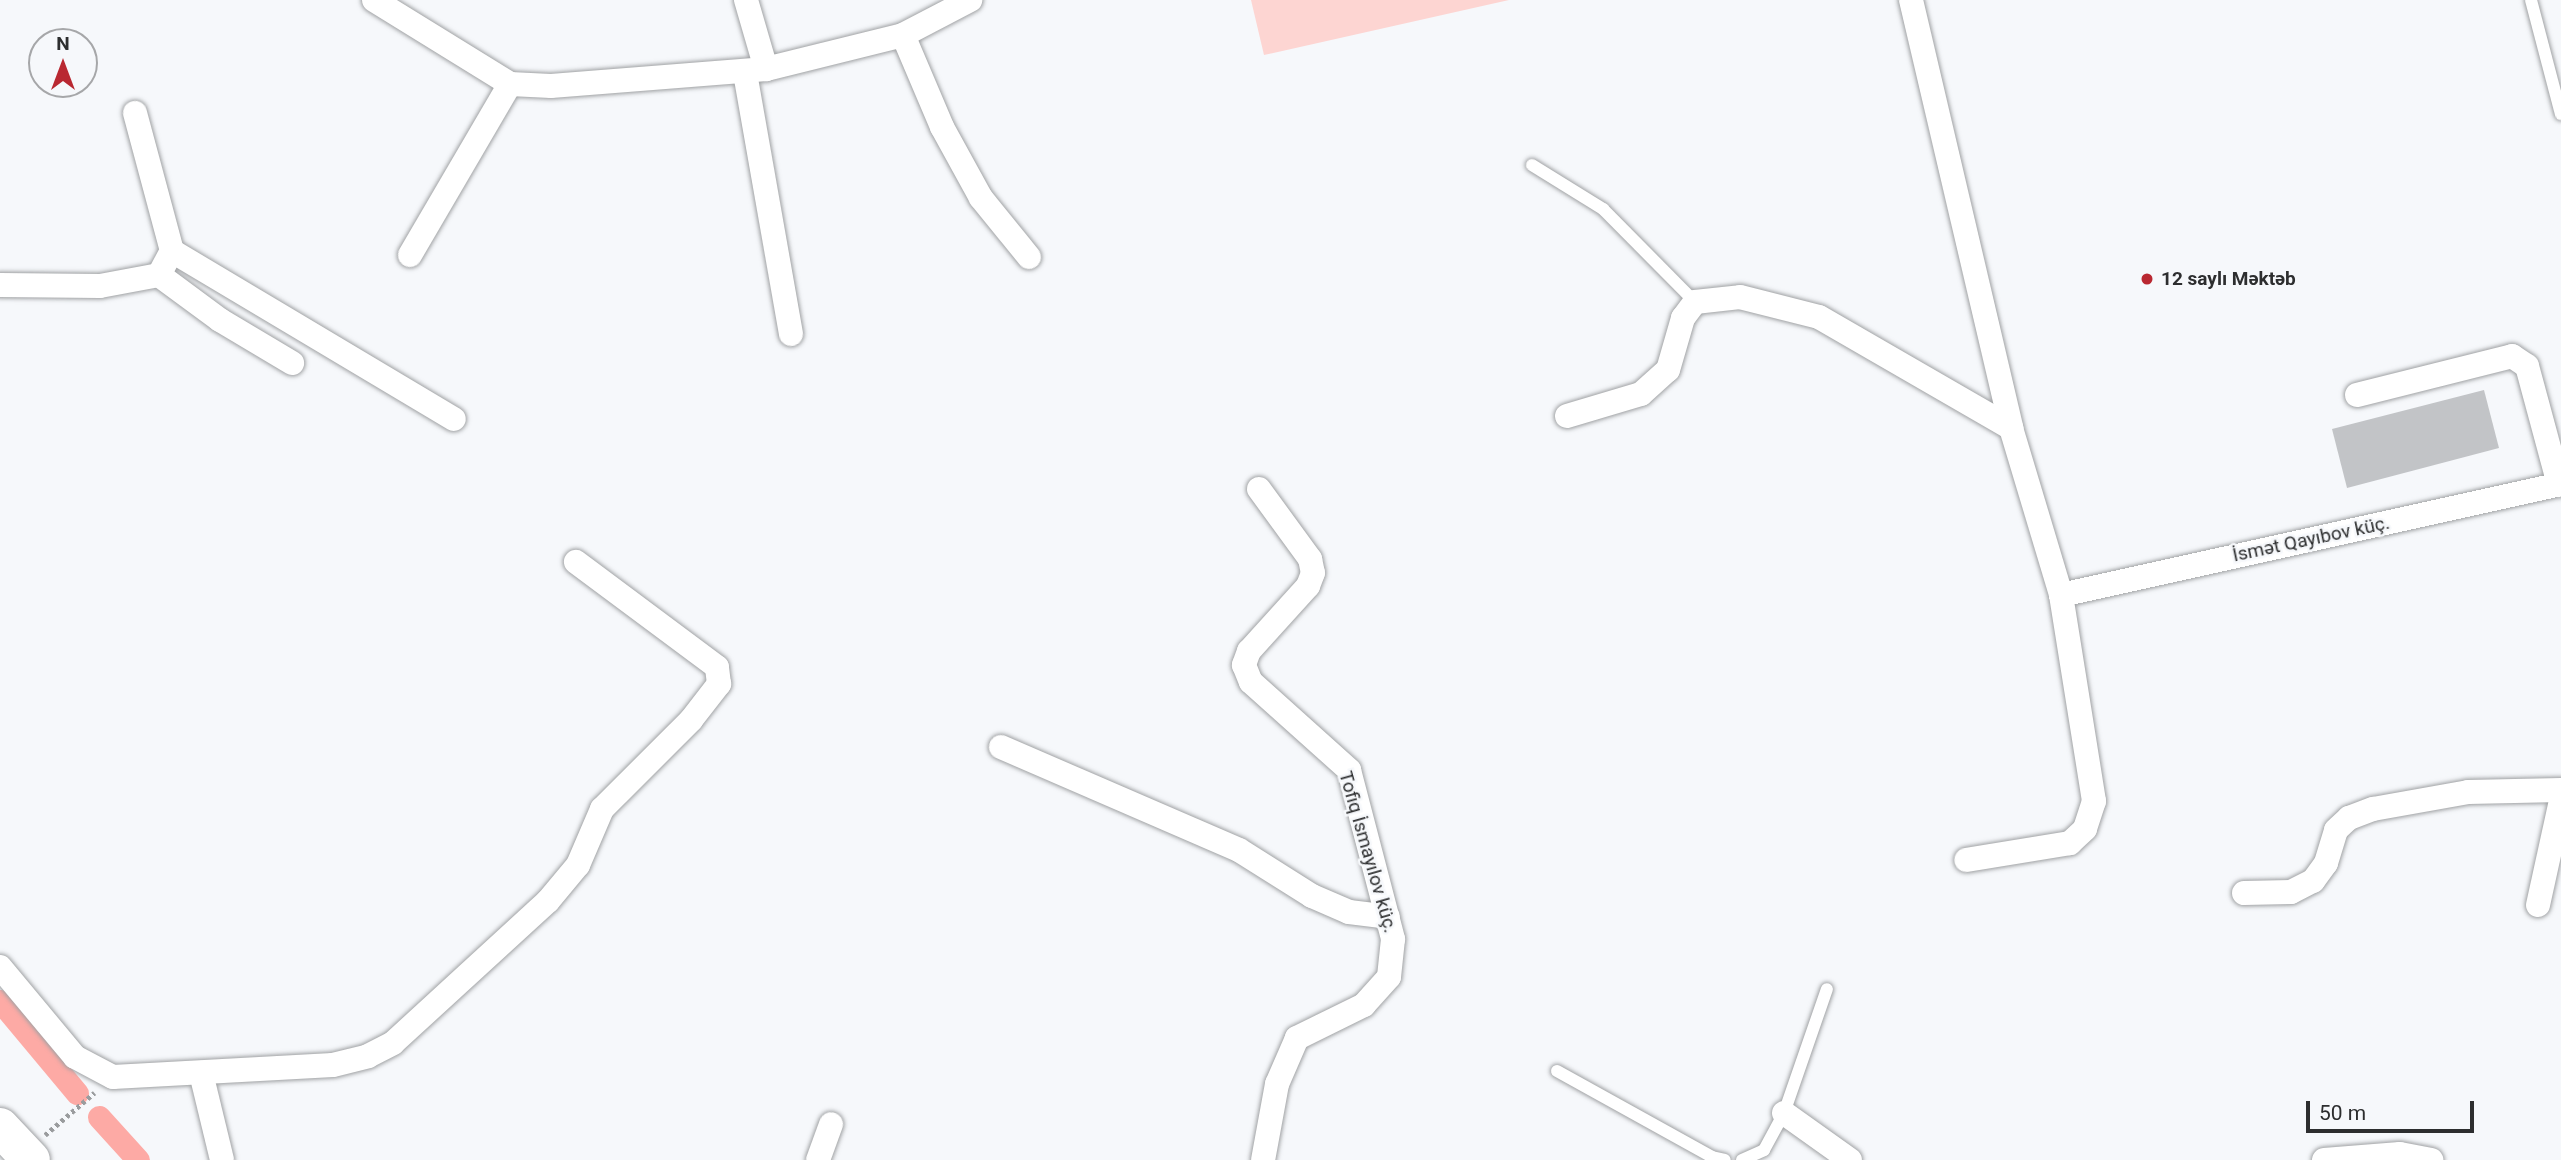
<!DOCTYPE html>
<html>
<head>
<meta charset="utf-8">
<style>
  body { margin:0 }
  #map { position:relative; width:2561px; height:1160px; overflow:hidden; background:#f6f8fb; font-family:Roboto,sans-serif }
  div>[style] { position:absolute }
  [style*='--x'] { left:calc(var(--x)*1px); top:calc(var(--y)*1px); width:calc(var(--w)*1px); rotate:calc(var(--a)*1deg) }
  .green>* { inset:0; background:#fdd5d2 }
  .canal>* { height:23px; margin:-11.5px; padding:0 11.5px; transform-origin:11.5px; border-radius:11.5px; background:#fdaaa5 }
  .building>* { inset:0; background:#c2c4c7 }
  .path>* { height:4.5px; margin-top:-2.25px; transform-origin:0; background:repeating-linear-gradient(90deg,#9a9c9e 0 3.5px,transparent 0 7px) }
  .roads { filter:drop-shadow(0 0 2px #a0a2a4) drop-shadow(0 0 2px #a0a2a4) }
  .lane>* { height:12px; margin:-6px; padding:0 6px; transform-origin:6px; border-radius:6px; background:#fff }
  .street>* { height:24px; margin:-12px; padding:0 12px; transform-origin:12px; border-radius:12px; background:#fff }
  .primary>* { height:38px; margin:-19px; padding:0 19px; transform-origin:19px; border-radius:19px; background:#fff }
  .dots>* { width:19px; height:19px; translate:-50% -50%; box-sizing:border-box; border:4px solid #f6f8fb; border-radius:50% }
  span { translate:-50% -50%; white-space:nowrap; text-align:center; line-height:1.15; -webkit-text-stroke:5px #f6f8fb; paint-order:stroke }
  .poi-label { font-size:19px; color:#2d2e2f; font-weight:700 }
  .left { translate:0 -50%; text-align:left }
  .street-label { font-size:19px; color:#2d2e2f }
  .north { position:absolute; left:28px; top:28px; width:70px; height:70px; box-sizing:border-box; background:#f6f8fb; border:2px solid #a6a7a9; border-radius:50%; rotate:0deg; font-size:19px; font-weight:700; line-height:28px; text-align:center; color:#2d2e2f }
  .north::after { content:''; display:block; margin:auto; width:24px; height:32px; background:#b92831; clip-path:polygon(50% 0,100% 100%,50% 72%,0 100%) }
  .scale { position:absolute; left:2306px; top:1101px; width:168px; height:32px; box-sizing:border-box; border:4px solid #2d2e2f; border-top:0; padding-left:9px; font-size:21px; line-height:24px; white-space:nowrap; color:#2d2e2f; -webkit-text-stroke:5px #f6f8fb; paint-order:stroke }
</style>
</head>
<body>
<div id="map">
  <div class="green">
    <i style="clip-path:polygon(1251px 0,1509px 0,1264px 55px)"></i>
  </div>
  <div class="canal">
    <i style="--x:0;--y:1001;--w:120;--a:50.1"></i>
    <i style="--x:99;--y:1117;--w:58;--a:47.8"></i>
  </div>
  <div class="building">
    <i style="clip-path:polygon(2484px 390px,2499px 448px,2347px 488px,2332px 429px)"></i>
  </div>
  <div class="path">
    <i style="--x:45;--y:1135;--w:65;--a:-40.6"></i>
  </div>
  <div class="roads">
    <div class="lane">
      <i style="--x:2531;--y:0;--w:118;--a:75.3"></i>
      <i style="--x:1532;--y:165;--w:84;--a:31.8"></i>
      <i style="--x:1603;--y:209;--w:131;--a:45.3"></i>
      <i style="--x:1557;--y:1071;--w:177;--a:29"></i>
      <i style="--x:1712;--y:1157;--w:13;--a:13"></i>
      <i style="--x:1742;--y:1160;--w:24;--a:-24"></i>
      <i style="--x:1764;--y:1150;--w:42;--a:-61.6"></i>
      <i style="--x:1784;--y:1113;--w:131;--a:-70.9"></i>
    </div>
    <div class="street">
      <i style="--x:374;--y:0;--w:160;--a:31.7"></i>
      <i style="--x:510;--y:84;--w:41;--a:2.8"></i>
      <i style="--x:551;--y:86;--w:216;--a:-4.5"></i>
      <i style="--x:766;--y:69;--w:141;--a:-13.9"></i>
      <i style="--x:903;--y:35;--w:76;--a:-27.6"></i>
      <i style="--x:746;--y:0;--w:72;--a:73.8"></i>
      <i style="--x:1911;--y:0;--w:440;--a:76.8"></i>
      <i style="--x:903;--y:35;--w:100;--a:67"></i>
      <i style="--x:942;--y:127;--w:81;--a:61.2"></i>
      <i style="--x:981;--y:198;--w:76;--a:50.9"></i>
      <i style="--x:745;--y:73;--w:265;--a:80"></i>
      <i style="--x:172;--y:251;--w:328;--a:30.8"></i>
      <i style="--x:410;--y:255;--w:198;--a:-59.7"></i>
      <i style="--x:159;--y:275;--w:76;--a:36.4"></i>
      <i style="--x:220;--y:320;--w:84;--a:30.8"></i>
      <i style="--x:0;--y:285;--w:100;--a:0.6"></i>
      <i style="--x:100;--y:286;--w:60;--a:-10.6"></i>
      <i style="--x:159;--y:275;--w:27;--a:-62"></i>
      <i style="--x:172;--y:251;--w:143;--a:-105"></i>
      <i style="--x:2357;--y:395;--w:160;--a:-14.1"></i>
      <i style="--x:2512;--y:356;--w:18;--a:34"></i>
      <i style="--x:2527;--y:366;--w:123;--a:74.9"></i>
      <i style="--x:1567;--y:416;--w:77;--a:-16.6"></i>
      <i style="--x:1641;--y:394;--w:36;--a:-42"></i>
      <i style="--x:1668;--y:370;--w:54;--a:-73.9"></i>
      <i style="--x:1683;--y:318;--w:20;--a:-53"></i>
      <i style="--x:1695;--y:302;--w:45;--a:-6.3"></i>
      <i style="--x:1740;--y:297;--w:81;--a:14.2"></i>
      <i style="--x:1819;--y:317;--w:222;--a:30"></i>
      <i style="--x:2011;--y:428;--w:174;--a:73.3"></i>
      <i style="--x:2061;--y:595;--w:209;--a:80.9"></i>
      <i style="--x:2094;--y:801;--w:29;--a:108"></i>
      <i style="--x:2085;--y:829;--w:21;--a:137"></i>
      <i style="--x:2070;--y:843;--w:105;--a:170.7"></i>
      <i style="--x:1259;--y:489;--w:87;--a:53.9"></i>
      <i style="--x:1310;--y:559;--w:14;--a:78"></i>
      <i style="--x:1313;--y:573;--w:14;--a:111"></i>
      <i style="--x:1308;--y:586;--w:88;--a:132.2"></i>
      <i style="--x:1249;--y:651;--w:15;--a:110"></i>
      <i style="--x:1244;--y:665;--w:18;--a:68"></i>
      <i style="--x:1251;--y:682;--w:132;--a:41.9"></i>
      <i style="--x:1349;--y:770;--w:175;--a:75.4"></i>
      <i style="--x:1393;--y:939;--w:38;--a:96"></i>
      <i style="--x:1389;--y:977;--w:38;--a:132"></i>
      <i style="--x:1364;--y:1005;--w:75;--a:153.8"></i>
      <i style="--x:1297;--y:1038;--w:50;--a:113.5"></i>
      <i style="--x:1277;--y:1084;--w:77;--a:100.4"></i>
      <i style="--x:2061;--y:595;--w:512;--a:-12.52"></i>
      <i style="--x:1001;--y:747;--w:259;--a:23.4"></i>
      <i style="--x:1239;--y:850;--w:86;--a:32.2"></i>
      <i style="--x:1312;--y:896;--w:40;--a:23.4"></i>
      <i style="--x:1349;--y:912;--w:39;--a:7"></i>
      <i style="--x:2244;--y:893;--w:47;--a:-1.2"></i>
      <i style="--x:2291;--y:892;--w:25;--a:-27"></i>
      <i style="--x:2313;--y:881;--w:22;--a:-54"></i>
      <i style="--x:2326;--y:863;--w:34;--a:-73"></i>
      <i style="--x:2336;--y:830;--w:18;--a:-43"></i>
      <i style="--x:2349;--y:818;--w:26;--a:-21"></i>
      <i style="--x:2373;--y:809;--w:97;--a:-10.1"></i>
      <i style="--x:2468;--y:792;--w:93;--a:-1.2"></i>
      <i style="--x:2538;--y:905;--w:107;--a:-77.6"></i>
      <i style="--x:0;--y:967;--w:117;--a:50.2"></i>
      <i style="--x:75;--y:1057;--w:43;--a:27.8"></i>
      <i style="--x:113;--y:1077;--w:220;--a:-3.1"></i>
      <i style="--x:333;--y:1065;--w:36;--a:-14"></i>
      <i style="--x:368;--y:1056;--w:28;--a:-27"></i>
      <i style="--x:393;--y:1043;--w:210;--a:-42.5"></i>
      <i style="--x:548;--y:901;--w:47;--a:-50.2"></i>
      <i style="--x:578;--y:865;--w:61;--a:-66.8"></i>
      <i style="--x:602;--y:809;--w:126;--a:-45"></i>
      <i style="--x:691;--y:720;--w:46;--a:-52.1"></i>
      <i style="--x:719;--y:684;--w:17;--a:-97"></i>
      <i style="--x:717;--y:667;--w:176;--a:-143.3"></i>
      <i style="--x:201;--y:1073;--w:89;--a:76.4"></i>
      <i style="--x:1784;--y:1113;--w:81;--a:35.5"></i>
      <i style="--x:818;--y:1160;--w:38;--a:-70"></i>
      <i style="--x:2324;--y:1160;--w:76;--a:-4.5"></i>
      <i style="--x:2400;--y:1154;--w:32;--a:11"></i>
    </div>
    <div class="primary">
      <i style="--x:0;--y:1127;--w:45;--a:46.8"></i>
    </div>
  </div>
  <div class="dots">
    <i style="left:2147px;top:279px;background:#b92831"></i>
  </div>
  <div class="poi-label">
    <span class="left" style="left:2161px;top:279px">12 saylı Məktəb</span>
  </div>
  <div class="street-label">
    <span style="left:2311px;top:539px;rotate:-12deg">İsmət Qayıbov küç.</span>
    <span style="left:1368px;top:852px;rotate:74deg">Tofiq İsmayılov küç.</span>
  </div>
  <div class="north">N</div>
  <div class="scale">50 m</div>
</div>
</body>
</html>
